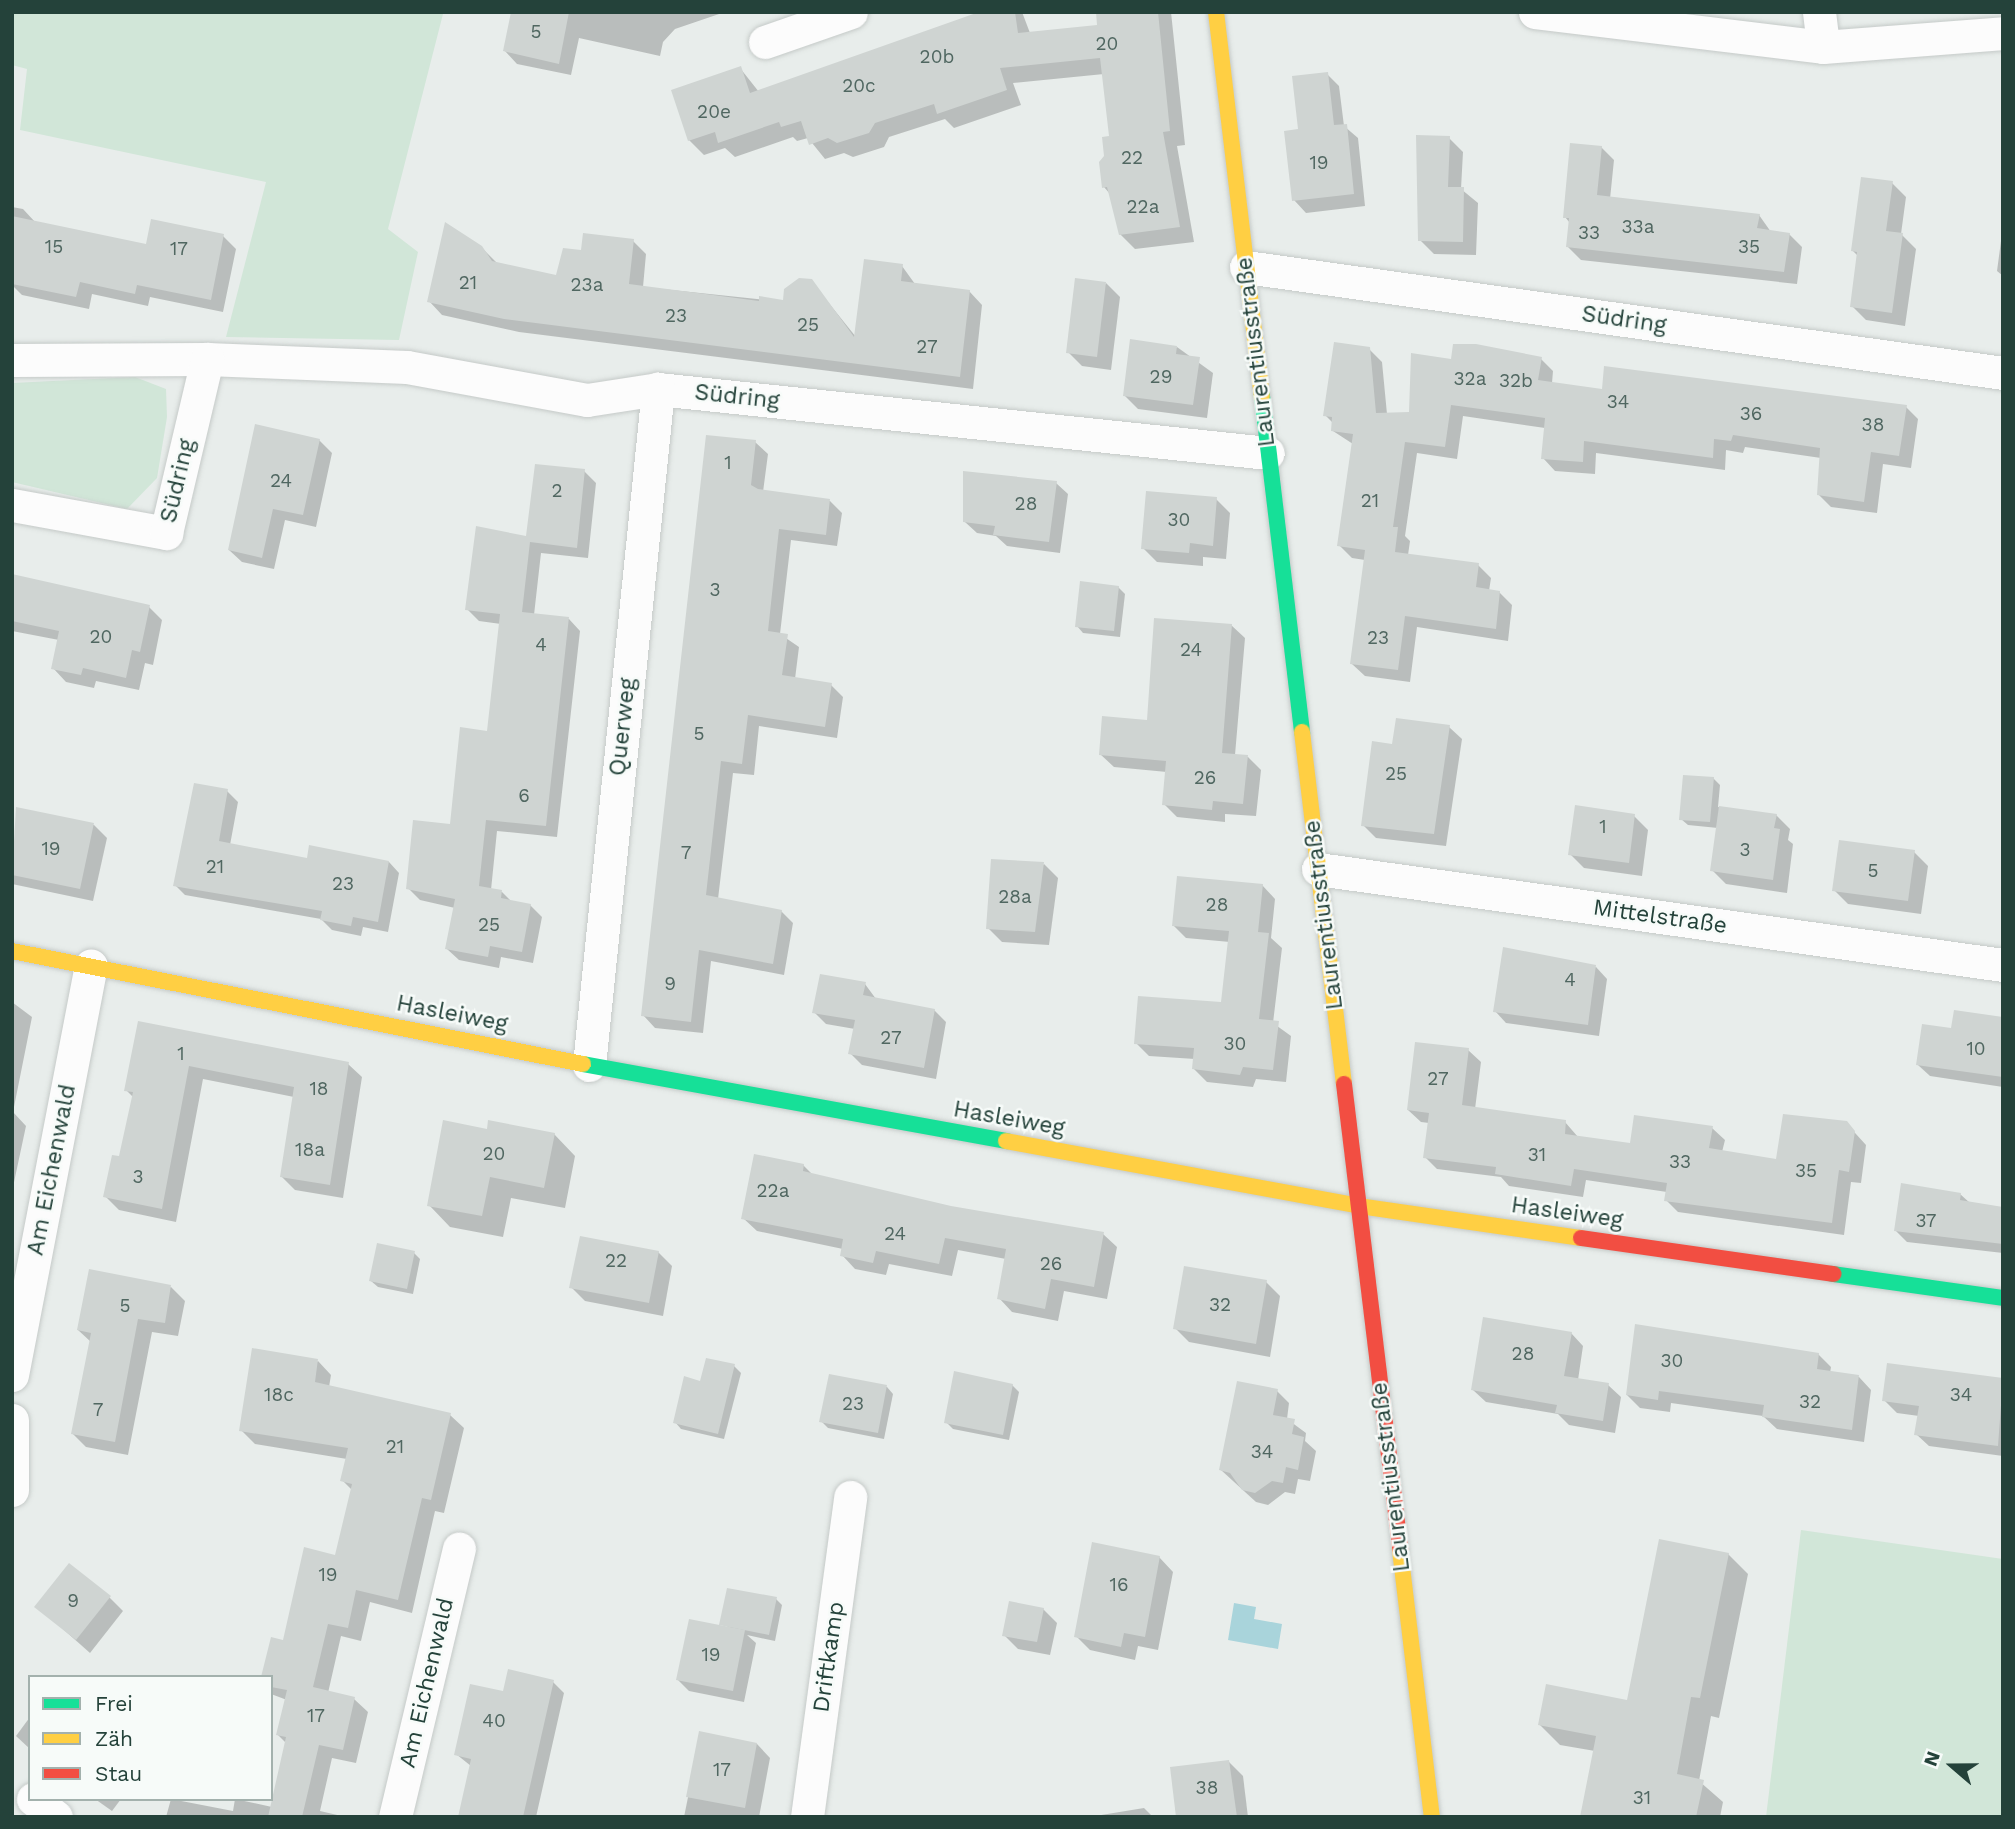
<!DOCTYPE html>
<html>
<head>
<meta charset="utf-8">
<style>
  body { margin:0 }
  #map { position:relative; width:2015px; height:1829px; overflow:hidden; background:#e8edeb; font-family:"Work Sans",sans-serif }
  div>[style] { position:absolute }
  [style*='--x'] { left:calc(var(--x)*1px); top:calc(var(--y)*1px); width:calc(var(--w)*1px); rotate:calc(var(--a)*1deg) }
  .green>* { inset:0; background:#d1e6d8 }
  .water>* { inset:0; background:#a9d4db }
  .shadow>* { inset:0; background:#0003 }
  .building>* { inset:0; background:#cfd4d2 }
  .roads { filter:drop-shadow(0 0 2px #c5cac8) drop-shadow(0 0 2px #c5cac8) }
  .street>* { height:33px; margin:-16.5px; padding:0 16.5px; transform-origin:16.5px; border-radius:16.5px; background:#fcfcfc }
  .fast>* { height:16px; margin:-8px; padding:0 8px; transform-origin:8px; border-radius:8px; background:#16e098 }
  .slow>* { height:16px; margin:-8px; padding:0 8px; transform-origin:8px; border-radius:8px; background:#ffcf43 }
  .jam>* { height:16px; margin:-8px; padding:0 8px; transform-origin:8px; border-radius:8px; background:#f24e42 }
  span { translate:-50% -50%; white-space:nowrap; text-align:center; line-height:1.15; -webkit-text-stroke:5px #f7fbf9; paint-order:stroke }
  .number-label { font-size:19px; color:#506761 }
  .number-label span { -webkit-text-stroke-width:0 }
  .street-label { font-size:23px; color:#24423a }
  .frame { position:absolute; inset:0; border:14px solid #24423a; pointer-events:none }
  .legend { position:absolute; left:28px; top:1675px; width:245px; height:126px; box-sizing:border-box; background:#f7fbf9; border:2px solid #a3b1ad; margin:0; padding:9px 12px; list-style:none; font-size:21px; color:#24423a }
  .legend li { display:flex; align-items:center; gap:14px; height:35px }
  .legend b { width:35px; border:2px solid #a3b1ad }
  .north { position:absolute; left:1917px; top:1731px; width:70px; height:70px; -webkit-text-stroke:5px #f7fbf9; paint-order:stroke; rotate:290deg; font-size:19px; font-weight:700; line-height:28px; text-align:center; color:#24423a }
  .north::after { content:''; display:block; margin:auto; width:24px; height:32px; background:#24423a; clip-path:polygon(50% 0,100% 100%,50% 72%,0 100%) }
</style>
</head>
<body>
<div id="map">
  <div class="green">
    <i style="clip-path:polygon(12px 12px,443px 14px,388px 229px,418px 252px,399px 340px,226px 337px,266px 182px,20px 130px,27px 69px,12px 65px)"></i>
    <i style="clip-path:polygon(135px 377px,166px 389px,167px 417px,157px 478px,127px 509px,12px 482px,12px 383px)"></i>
    <i style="clip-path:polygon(1801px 1530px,2003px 1559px,2003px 1817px,1766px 1817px)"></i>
  </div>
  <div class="water">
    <i style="clip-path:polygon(1234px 1603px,1256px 1607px,1254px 1619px,1282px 1624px,1278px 1649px,1228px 1640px)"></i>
  </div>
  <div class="shadow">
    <i style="clip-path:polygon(513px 12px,725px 12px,675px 29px,663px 42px,660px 56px,579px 38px,571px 75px,517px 64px,505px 51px)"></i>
    <i style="clip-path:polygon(987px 12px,1022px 12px,1030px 33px,1099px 26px,1098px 12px,1171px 12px,1185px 145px,1177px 146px,1194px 242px,1135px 249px,1120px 234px,1110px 194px,1104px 187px,1111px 138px,1104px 74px,1013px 83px,1021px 105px,954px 128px,945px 119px,889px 137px,884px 147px,853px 157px,844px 153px,825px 159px,808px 138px,797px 141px,793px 137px,735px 157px,725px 148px,704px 155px,689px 140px,740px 68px,759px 92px)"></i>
    <i style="clip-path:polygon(1327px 74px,1339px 86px,1344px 126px,1358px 138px,1365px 206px,1306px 213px,1294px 200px,1300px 131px)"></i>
    <i style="clip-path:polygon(1418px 137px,1449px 138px,1463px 152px,1461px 189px,1478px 203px,1476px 255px,1434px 254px,1420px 240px)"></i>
    <i style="clip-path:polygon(1601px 147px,1614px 160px,1610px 199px,1759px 215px,1771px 232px,1789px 234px,1802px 247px,1797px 284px,1581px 260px,1568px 247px,1570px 223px,1565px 217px)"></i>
    <i style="clip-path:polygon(1892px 183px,1906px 197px,1901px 234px,1916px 249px,1905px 326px,1866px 320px,1852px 306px,1858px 256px,1853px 251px)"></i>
    <i style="clip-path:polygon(12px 207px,23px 209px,36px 223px,147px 246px,223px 236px,236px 249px,223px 312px,150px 297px,148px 306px,92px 294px,89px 309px,22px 295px,12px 285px)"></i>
    <i style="clip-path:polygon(2003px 226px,2003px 304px,2003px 276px,1997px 271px)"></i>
    <i style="clip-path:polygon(633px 241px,646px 254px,643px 287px,784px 302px,811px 281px,856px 337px,902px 266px,915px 284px,969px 291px,982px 305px,973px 389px,519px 332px,442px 315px,429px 301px,481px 247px,497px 263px,558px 277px,583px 252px)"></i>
    <i style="clip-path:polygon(1106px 283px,1120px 297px,1111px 370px,1082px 366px,1068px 352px)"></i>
    <i style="clip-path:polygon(1177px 347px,1213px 373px,1207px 418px,1138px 409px,1124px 395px)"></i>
    <i style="clip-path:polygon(1369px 349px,1382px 362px,1387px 414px,1411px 413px,1453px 361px,1541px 359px,1553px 371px,1552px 383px,1603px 391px,1906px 407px,1918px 419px,1911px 468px,1883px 464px,1877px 513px,1831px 507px,1819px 495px,1821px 458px,1745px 447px,1743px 453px,1726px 450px,1725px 470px,1596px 453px,1595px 474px,1555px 471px,1543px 458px,1545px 428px,1463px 416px,1457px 459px,1417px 453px,1405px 536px,1410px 541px,1408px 555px,1478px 565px,1491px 578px,1489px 591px,1499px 592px,1512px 605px,1508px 641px,1417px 627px,1410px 682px,1365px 676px,1352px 664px,1365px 560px,1352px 558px,1339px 545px,1353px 444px,1333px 431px,1333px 423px,1325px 415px)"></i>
    <i style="clip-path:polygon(319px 440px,332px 453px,316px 527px,285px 520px,274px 569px,242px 562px,229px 550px)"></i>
    <i style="clip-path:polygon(755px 442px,768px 454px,763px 492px,830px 501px,842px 513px,837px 546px,791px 540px,780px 634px,799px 647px,795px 679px,831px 685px,843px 697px,837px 738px,759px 726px,754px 775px,733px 773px,718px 899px,781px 911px,793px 923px,784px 975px,711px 961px,703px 1033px,655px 1028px,643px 1015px)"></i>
    <i style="clip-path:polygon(584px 471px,596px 483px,588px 558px,541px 553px,534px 615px,569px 619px,580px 631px,557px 837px,497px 831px,491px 890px,502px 892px,512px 902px,530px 905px,542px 917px,533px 963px,501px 957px,499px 968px,459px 960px,447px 949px,455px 908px,420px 900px,408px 888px,451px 826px,489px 733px,501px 624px,479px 621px,467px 609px)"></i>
    <i style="clip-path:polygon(1056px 483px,1068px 494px,1060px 553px,1007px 546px,996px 536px,977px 533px,965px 522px)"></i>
    <i style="clip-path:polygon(1216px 499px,1230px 513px,1226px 559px,1203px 557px,1203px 566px,1157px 562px,1143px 548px)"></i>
    <i style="clip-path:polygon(12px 576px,149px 607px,162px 620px,153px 665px,145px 663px,139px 690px,96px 681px,94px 688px,66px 682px,53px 668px,59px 640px,12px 631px)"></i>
    <i style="clip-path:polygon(1118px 587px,1125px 594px,1120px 637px,1083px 633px,1077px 626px)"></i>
    <i style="clip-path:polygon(1231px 625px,1245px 638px,1235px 755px,1248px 757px,1261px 770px,1256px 816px,1225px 814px,1225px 822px,1177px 817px,1164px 804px,1167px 772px,1114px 767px,1100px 754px,1149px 722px)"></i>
    <i style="clip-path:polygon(1449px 727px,1462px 739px,1446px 846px,1376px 838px,1363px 825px,1394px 746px)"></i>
    <i style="clip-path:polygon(1713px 778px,1720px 785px,1718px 807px,1776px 815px,1790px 829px,1788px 840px,1793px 844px,1787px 893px,1726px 884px,1712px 870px,1718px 828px,1688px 825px,1681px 819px)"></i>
    <i style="clip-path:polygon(227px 791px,238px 802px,230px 845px,308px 860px,389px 862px,399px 873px,388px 932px,363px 927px,361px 936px,332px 930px,321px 919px,185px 895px,175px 885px)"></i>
    <i style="clip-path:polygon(17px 809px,94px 825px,107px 838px,93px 901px,12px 884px)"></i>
    <i style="clip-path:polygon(1634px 816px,1648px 830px,1642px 876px,1584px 868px,1570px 854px)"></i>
    <i style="clip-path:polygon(1914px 852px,1928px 866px,1921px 914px,1848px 904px,1834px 890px)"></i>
    <i style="clip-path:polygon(1044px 864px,1058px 878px,1049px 945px,1002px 942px,988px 928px)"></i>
    <i style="clip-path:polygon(1262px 885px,1275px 899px,1271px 938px,1282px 948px,1273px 1023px,1291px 1036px,1286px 1082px,1256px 1079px,1253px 1087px,1207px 1082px,1194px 1069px,1195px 1059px,1149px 1056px,1136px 1043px,1223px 1004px,1230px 942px,1186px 938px,1173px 925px)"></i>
    <i style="clip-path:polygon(1596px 967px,1607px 979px,1599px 1036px,1506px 1023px,1495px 1011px)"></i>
    <i style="clip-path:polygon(865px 984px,876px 999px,934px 1010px,946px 1022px,936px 1079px,862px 1065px,850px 1053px,855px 1029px,826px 1024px,814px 1012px)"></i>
    <i style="clip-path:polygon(12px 1002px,32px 1017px,13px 1112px,26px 1126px,13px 1187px,12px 1186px)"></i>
    <i style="clip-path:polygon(2003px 1019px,2003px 1087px,1930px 1076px,1918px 1065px,1953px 1030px)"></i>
    <i style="clip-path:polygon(140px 1023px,348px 1064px,362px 1077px,343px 1198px,295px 1190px,282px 1177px,294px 1097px,203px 1079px,176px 1222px,119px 1210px,105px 1196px,121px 1158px,134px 1098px,126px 1090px)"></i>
    <i style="clip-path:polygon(1468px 1050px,1481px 1062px,1475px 1109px,1565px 1122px,1578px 1137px,1631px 1145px,1712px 1128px,1725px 1140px,1722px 1152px,1778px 1161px,1846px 1123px,1866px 1145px,1861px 1183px,1851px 1182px,1844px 1235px,1678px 1212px,1666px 1200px,1667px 1192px,1586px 1180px,1583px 1197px,1509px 1186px,1501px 1177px,1437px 1169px,1425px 1157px,1429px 1123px,1421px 1122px,1408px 1110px)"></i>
    <i style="clip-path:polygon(488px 1131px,554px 1134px,575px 1156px,565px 1208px,511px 1198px,503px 1237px,450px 1227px,429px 1205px)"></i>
    <i style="clip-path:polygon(803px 1165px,813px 1175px,951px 1208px,1103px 1234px,1117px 1247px,1107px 1299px,1064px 1291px,1058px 1321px,1012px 1312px,999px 1298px,1006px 1259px,958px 1250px,952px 1276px,889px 1264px,886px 1275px,855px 1269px,842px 1255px,843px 1249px,757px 1231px,743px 1218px)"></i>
    <i style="clip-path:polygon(1960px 1194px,1970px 1203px,2003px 1209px,2003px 1253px,1907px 1242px,1896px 1231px)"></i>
    <i style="clip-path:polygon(658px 1252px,672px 1266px,663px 1316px,585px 1301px,571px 1287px)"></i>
    <i style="clip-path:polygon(414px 1253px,420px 1259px,413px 1294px,378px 1287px,371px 1281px)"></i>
    <i style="clip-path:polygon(1266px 1282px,1280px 1296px,1270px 1357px,1189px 1342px,1175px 1328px)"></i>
    <i style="clip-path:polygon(171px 1287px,185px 1301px,178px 1336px,152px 1332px,128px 1455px,86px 1447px,72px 1433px,91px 1342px,78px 1330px)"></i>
    <i style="clip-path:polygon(1571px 1333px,1583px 1346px,1578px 1380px,1608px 1385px,1621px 1397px,1615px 1433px,1569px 1425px,1558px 1414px,1486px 1402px,1473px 1390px)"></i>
    <i style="clip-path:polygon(1818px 1354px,1831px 1367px,1830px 1373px,1859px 1377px,1871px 1390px,1864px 1442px,1777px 1429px,1763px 1416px,1671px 1403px,1670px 1412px,1640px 1408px,1627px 1395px)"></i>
    <i style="clip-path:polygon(318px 1361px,331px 1375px,329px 1387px,450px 1415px,464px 1428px,444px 1513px,435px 1511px,412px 1613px,370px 1602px,361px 1641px,341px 1636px,328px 1693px,354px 1699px,368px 1712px,356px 1763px,332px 1758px,320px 1811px,346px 1817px,166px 1817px,171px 1799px,233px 1811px,235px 1799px,272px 1807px,286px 1743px,278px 1735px,287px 1700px,271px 1694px,271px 1677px,284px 1642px,337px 1557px,352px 1490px,342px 1480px,347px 1459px,255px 1444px,241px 1430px)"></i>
    <i style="clip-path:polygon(734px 1366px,741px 1373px,724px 1439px,681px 1429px,675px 1422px,701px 1383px)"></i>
    <i style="clip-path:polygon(831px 1376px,887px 1387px,893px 1394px,884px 1439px,828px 1428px,821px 1421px)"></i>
    <i style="clip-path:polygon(2003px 1380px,2003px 1456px,1929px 1446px,1916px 1434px,1919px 1416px,1897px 1413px,1884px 1400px)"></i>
    <i style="clip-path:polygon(1012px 1385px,1019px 1392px,1009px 1440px,953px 1429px,946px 1422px)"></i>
    <i style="clip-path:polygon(1277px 1391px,1289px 1403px,1287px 1419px,1306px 1433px,1305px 1441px,1316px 1451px,1310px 1481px,1298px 1479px,1295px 1494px,1285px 1492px,1268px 1505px,1256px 1502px,1221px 1470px)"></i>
    <i style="clip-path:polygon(1728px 1554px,1748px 1574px,1719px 1718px,1711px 1716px,1699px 1781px,1723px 1802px,1720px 1817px,1582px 1817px,1595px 1751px,1560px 1745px,1540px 1725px,1628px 1702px)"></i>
    <i style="clip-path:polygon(1159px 1557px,1173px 1572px,1158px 1650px,1138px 1646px,1135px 1660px,1090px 1650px,1076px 1636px)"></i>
    <i style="clip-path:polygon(109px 1597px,123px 1611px,90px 1653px,37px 1606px)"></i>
    <i style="clip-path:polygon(776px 1599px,782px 1605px,775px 1641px,747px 1635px,756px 1643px,744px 1702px,689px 1691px,678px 1680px,725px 1628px)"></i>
    <i style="clip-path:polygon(1043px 1609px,1057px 1623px,1050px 1655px,1018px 1649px,1004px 1635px)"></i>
    <i style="clip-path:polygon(553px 1682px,564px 1693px,536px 1817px,460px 1817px,471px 1766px,456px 1754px)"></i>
    <i style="clip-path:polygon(30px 1717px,30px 1749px,16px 1736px)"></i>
    <i style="clip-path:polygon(701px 1733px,757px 1744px,770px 1758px,759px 1817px,684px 1817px)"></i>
    <i style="clip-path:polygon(1229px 1762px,1243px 1776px,1248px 1817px,1177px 1817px)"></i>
    <i style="clip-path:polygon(95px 1799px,121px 1799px,112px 1811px)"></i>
    <i style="clip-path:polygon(1144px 1808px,1153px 1817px,1089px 1817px)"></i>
  </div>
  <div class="building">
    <i style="clip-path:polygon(511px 12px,569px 12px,559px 64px,503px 51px)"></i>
    <i style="clip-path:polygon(979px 12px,1015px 12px,1018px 33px,1097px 25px,1096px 12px,1158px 12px,1170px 131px,1163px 132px,1180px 227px,1119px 235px,1107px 187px,1102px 188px,1099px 162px,1104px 156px,1102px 137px,1109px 136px,1100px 58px,1000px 68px,1007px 90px,937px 114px,934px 104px,875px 123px,869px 133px,837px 143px,828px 138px,809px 145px,801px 121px,781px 127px,779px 122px,718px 143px,715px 132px,688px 141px,671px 90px,741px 66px,750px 93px)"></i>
    <i style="clip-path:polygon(1328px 72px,1334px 125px,1347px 124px,1354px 194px,1292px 201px,1284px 131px,1298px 129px,1292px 76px)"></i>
    <i style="clip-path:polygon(1416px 135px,1450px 136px,1448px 187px,1464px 187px,1463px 242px,1418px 241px)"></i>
    <i style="clip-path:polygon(1570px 143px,1602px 146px,1597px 195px,1760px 214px,1757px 228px,1790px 233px,1784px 272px,1566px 247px,1569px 218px,1563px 218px)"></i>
    <i style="clip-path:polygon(1861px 177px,1893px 181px,1886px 231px,1903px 233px,1892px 313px,1850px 307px,1857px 252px,1851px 251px)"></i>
    <i style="clip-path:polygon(12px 216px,146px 244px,151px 219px,224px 234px,211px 300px,137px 285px,135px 294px,80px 282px,76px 297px,12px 284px)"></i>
    <i style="clip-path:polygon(445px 222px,482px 246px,492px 261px,556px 275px,563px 248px,581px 250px,583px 233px,634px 239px,629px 284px,759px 301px,759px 296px,783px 300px,784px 289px,799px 278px,812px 279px,854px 337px,864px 259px,903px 264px,901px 281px,970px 290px,960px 377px,504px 319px,427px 302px)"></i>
    <i style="clip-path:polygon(1075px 278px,1106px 282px,1097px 357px,1066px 353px)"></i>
    <i style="clip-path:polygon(1130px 339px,1177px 346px,1176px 354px,1200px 357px,1193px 405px,1123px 396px)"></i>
    <i style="clip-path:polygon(1334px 342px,1370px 347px,1376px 413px,1409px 412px,1411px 353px,1451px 359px,1453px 344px,1476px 344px,1542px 357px,1538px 380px,1602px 389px,1604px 366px,1907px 405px,1899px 456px,1871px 452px,1864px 502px,1817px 495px,1820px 448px,1733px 435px,1731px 441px,1714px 439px,1713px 458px,1584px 441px,1583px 462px,1541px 459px,1545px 418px,1451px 405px,1445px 447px,1405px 442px,1393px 527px,1398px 527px,1395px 552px,1479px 563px,1476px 587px,1500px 591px,1496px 629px,1405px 616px,1398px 670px,1350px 664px,1365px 550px,1337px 546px,1353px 434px,1331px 431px,1332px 417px,1323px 416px)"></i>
    <i style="clip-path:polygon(255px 424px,320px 439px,303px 515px,273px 509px,262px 558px,228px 550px)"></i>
    <i style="clip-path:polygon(706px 435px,756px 440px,751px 485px,758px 489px,830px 499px,826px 535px,779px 529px,768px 631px,788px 634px,782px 675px,832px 683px,825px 727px,748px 715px,742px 764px,721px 761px,706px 895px,782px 910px,773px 964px,699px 950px,691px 1022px,641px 1016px)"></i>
    <i style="clip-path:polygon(535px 464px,585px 469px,577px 548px,530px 542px,522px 612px,569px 617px,546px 826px,486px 820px,479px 886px,502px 890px,501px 898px,531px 904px,522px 952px,490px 946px,488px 957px,445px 949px,455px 899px,406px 889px,413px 820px,450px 824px,460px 727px,487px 731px,500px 614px,465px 610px,476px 526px,526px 536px)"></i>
    <i style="clip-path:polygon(963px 471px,1057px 481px,1049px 542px,993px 535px,995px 526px,963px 522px)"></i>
    <i style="clip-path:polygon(1146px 491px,1217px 497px,1213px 546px,1190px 543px,1189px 553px,1141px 549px)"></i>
    <i style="clip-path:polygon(12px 574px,150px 605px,140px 652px,132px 650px,126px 678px,83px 668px,81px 675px,51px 669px,59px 631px,12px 621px)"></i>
    <i style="clip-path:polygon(1080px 581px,1119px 586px,1114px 631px,1075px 627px)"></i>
    <i style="clip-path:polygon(1154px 618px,1232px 624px,1222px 753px,1248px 755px,1243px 804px,1213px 801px,1212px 810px,1162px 805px,1166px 761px,1099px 755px,1102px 716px,1147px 720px)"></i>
    <i style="clip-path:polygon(1396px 718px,1450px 725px,1434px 834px,1361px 826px,1372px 741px,1392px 744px)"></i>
    <i style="clip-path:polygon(1683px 775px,1714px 777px,1710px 822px,1679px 820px)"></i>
    <i style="clip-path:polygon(194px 783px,228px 789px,219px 841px,307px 858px,309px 845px,389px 861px,378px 922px,353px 917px,351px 926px,320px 920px,322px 911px,173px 886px)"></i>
    <i style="clip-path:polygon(1575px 805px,1635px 814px,1629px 863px,1568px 855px)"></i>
    <i style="clip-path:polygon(1719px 806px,1777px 814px,1774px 828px,1780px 829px,1773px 880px,1710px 871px)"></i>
    <i style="clip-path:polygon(16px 807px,94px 823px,80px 889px,12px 875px)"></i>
    <i style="clip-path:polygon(1839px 840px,1915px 850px,1908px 901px,1832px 891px)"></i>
    <i style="clip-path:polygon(991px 859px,1044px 862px,1035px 932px,986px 929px)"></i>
    <i style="clip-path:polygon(1177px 876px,1263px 884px,1258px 932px,1269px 933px,1259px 1019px,1279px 1021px,1273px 1070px,1243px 1067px,1240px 1075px,1192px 1069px,1194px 1048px,1134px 1044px,1138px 996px,1221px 1002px,1229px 931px,1172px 926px)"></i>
    <i style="clip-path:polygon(1503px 947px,1596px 965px,1588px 1025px,1493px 1012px)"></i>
    <i style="clip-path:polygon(820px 974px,866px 982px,863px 995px,935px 1009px,924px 1068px,848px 1054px,855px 1020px,812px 1013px)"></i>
    <i style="clip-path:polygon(1954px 1010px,2003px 1017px,2003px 1077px,1916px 1065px,1922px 1024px,1951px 1028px)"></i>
    <i style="clip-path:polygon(138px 1021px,349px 1062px,330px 1185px,280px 1177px,294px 1087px,189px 1066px,162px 1209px,103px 1197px,112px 1155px,119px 1156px,133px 1092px,124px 1091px)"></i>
    <i style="clip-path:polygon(1415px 1042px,1469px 1048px,1462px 1105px,1566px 1120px,1565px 1134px,1630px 1143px,1634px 1115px,1713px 1126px,1709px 1148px,1776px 1159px,1783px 1114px,1847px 1121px,1855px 1131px,1849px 1172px,1839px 1170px,1832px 1223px,1664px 1201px,1667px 1183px,1574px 1169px,1571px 1186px,1495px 1174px,1496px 1167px,1423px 1158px,1429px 1113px,1407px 1110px)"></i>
    <i style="clip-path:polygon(443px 1120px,487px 1129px,488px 1120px,555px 1133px,544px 1188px,490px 1177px,482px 1216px,427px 1206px)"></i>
    <i style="clip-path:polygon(754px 1154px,804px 1164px,803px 1171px,951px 1206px,1104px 1232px,1094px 1287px,1051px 1279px,1045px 1309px,997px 1299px,1006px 1249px,945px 1238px,939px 1264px,876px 1251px,873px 1263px,840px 1256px,843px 1239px,741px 1219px)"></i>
    <i style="clip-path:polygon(1901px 1183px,1961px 1193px,1960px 1200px,2003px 1207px,2003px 1244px,1894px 1231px)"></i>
    <i style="clip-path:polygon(580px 1236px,659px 1251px,649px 1303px,569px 1288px)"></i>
    <i style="clip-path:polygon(377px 1243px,415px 1251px,407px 1289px,369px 1281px)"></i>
    <i style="clip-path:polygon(1184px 1266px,1267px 1280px,1256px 1344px,1173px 1329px)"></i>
    <i style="clip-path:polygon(89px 1269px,171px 1285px,165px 1323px,138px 1319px,115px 1442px,71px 1434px,91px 1333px,77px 1330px)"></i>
    <i style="clip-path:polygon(1483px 1317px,1572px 1332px,1564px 1376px,1609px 1383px,1603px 1421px,1555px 1413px,1557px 1405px,1471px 1390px)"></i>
    <i style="clip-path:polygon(1635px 1324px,1819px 1353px,1817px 1369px,1859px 1375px,1852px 1430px,1762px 1417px,1764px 1405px,1659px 1391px,1658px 1400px,1626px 1395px)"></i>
    <i style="clip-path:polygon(252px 1348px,318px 1359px,315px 1382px,451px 1413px,431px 1500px,422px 1498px,398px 1600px,356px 1590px,348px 1628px,328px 1624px,313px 1687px,355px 1697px,343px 1750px,319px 1745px,302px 1817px,268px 1817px,286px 1737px,276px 1735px,287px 1690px,271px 1687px,271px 1677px,261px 1677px,271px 1637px,283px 1640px,304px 1547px,335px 1555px,352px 1484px,340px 1481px,348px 1448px,239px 1431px)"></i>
    <i style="clip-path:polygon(706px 1358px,735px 1364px,718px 1434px,673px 1423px,684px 1376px,700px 1381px)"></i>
    <i style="clip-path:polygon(1887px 1363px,2003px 1378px,1998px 1446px,1914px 1435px,1919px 1406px,1882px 1401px)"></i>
    <i style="clip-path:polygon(954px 1371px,1013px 1384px,1003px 1435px,944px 1423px)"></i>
    <i style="clip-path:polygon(829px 1374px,887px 1385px,878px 1433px,819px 1422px)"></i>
    <i style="clip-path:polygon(1237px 1381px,1278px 1389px,1273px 1415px,1295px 1419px,1292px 1434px,1304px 1437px,1298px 1470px,1286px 1467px,1283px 1483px,1272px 1481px,1255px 1493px,1242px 1490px,1230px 1473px,1219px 1470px)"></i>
    <i style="clip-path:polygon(1659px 1539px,1729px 1553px,1700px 1698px,1691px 1697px,1677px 1774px,1704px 1780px,1696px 1817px,1580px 1817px,1596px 1736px,1538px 1725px,1546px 1684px,1627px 1700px)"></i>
    <i style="clip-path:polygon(1092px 1542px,1160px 1556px,1145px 1637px,1124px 1633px,1121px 1647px,1074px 1637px)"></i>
    <i style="clip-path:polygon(69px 1563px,111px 1596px,76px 1640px,34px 1607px)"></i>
    <i style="clip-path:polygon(727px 1588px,777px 1597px,769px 1635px,719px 1625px)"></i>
    <i style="clip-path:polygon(1009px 1601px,1044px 1608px,1037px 1642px,1002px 1636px)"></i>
    <i style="clip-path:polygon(689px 1619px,745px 1630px,733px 1691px,676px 1680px)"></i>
    <i style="clip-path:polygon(508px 1669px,554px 1680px,523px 1817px,458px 1817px,471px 1759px,454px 1755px,470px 1684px,503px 1691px)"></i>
    <i style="clip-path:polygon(699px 1731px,757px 1743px,745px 1808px,686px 1797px)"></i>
    <i style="clip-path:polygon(1229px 1760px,1237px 1817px,1176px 1817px,1170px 1767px)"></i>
  </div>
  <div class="roads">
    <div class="street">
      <i style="--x:1535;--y:12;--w:290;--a:6.9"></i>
      <i style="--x:1823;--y:47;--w:181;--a:-4.4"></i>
      <i style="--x:1819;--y:12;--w:35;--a:83"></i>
      <i style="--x:765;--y:42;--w:91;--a:-19.2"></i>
      <i style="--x:1246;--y:267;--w:764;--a:7.97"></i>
      <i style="--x:12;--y:360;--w:195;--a:-0.3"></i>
      <i style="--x:207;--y:359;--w:200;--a:2.3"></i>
      <i style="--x:407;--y:367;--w:183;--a:10.4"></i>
      <i style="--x:587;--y:400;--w:72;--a:-8.8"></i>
      <i style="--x:658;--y:389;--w:613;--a:5.99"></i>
      <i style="--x:12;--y:505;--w:157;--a:10.3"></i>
      <i style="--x:166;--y:533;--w:179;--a:-76.7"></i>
      <i style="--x:1318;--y:869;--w:692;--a:7.98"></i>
      <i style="--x:589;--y:1065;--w:680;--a:-84.17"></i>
      <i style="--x:12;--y:1375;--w:417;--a:-79.1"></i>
      <i style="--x:12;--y:1420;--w:70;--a:90"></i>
      <i style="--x:33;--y:1799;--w:29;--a:38"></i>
      <i style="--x:395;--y:1817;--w:276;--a:-76.6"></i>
      <i style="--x:807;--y:1817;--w:323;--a:-82.3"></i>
    </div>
    <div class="fast">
      <i style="--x:1262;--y:396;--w:338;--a:83.2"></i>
      <i style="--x:583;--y:1064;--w:430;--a:10.3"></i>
      <i style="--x:1833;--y:1274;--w:172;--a:8"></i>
    </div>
    <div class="slow">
      <i style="--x:1216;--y:12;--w:387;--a:83.2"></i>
      <i style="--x:1302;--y:732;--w:354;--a:83.2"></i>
      <i style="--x:12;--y:951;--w:582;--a:11.19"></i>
      <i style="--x:1006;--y:1141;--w:359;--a:10.4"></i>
      <i style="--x:1359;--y:1206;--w:224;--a:8.2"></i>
      <i style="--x:1400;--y:1550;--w:269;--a:83.2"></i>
    </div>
    <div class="jam">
      <i style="--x:1344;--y:1084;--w:469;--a:83.1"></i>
      <i style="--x:1581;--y:1238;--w:255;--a:8.1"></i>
    </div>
  </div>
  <div class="number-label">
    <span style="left:536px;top:32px">5</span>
    <span style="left:1107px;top:44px">20</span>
    <span style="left:937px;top:57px">20b</span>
    <span style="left:859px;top:86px">20c</span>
    <span style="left:714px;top:112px">20e</span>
    <span style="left:1132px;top:158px">22</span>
    <span style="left:1319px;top:163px">19</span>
    <span style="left:1143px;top:207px">22a</span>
    <span style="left:1638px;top:227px">33a</span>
    <span style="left:1589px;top:233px">33</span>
    <span style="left:54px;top:247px">15</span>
    <span style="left:1749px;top:247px">35</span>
    <span style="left:179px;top:249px">17</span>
    <span style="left:468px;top:283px">21</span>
    <span style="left:587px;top:285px">23a</span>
    <span style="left:676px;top:316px">23</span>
    <span style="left:808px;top:325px">25</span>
    <span style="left:927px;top:347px">27</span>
    <span style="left:1161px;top:377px">29</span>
    <span style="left:1470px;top:379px">32a</span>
    <span style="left:1516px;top:381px">32b</span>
    <span style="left:1618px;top:402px">34</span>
    <span style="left:1751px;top:414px">36</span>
    <span style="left:1873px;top:425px">38</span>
    <span style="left:728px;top:463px">1</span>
    <span style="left:281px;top:481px">24</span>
    <span style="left:557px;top:491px">2</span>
    <span style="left:1370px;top:501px">21</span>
    <span style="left:1026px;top:504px">28</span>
    <span style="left:1179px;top:520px">30</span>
    <span style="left:715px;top:590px">3</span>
    <span style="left:101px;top:637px">20</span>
    <span style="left:1378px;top:638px">23</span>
    <span style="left:541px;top:645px">4</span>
    <span style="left:1191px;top:650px">24</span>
    <span style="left:699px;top:734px">5</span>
    <span style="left:1396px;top:774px">25</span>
    <span style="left:1205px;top:778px">26</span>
    <span style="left:524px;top:796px">6</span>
    <span style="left:1603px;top:827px">1</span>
    <span style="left:51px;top:849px">19</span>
    <span style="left:1745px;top:850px">3</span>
    <span style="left:686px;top:853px">7</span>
    <span style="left:215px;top:867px">21</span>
    <span style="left:1873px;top:871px">5</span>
    <span style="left:343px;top:884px">23</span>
    <span style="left:1015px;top:897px">28a</span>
    <span style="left:1217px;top:905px">28</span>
    <span style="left:489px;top:925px">25</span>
    <span style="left:1570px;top:980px">4</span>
    <span style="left:670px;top:984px">9</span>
    <span style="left:891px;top:1038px">27</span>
    <span style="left:1235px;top:1044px">30</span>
    <span style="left:1976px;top:1049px">10</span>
    <span style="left:181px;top:1054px">1</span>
    <span style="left:1438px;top:1079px">27</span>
    <span style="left:319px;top:1089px">18</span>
    <span style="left:310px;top:1150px">18a</span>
    <span style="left:494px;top:1154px">20</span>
    <span style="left:1537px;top:1155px">31</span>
    <span style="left:1680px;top:1162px">33</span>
    <span style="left:1806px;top:1171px">35</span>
    <span style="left:138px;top:1177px">3</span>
    <span style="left:773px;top:1191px">22a</span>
    <span style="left:1926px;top:1221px">37</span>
    <span style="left:895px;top:1234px">24</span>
    <span style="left:616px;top:1261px">22</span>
    <span style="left:1051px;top:1264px">26</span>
    <span style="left:1220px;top:1305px">32</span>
    <span style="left:125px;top:1306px">5</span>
    <span style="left:1523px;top:1354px">28</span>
    <span style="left:1672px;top:1361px">30</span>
    <span style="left:279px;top:1395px">18c</span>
    <span style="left:1961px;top:1395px">34</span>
    <span style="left:1810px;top:1402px">32</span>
    <span style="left:853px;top:1404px">23</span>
    <span style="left:98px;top:1410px">7</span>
    <span style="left:395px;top:1447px">21</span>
    <span style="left:1262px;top:1452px">34</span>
    <span style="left:328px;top:1575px">19</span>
    <span style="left:1119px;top:1585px">16</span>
    <span style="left:73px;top:1601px">9</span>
    <span style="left:711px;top:1655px">19</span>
    <span style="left:316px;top:1716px">17</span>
    <span style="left:494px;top:1721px">40</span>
    <span style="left:722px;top:1770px">17</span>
    <span style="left:1207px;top:1788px">38</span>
    <span style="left:1642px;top:1798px">31</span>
  </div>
  <div class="street-label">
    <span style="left:1624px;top:320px;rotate:8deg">Südring</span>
    <span style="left:1256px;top:352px;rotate:-97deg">Laurentiusstraße</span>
    <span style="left:737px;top:397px;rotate:6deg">Südring</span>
    <span style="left:178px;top:481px;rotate:-77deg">Südring</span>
    <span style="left:623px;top:727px;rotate:-84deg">Querweg</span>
    <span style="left:1324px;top:915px;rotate:-97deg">Laurentiusstraße</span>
    <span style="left:1660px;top:917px;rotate:8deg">Mittelstraße</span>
    <span style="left:452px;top:1014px;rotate:11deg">Hasleiweg</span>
    <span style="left:1009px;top:1119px;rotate:10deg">Hasleiweg</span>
    <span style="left:52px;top:1170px;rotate:-79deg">Am Eichenwald</span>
    <span style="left:1567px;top:1213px;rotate:8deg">Hasleiweg</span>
    <span style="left:1391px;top:1477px;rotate:-97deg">Laurentiusstraße</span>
    <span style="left:829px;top:1657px;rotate:-82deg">Driftkamp</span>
    <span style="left:427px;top:1683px;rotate:-77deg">Am Eichenwald</span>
  </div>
  <div class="frame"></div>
  <ul class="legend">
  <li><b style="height:9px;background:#16e098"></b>Frei</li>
  <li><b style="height:9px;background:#ffcf43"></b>Zäh</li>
  <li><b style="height:9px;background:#f24e42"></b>Stau</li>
  </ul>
  <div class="north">N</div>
</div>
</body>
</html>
